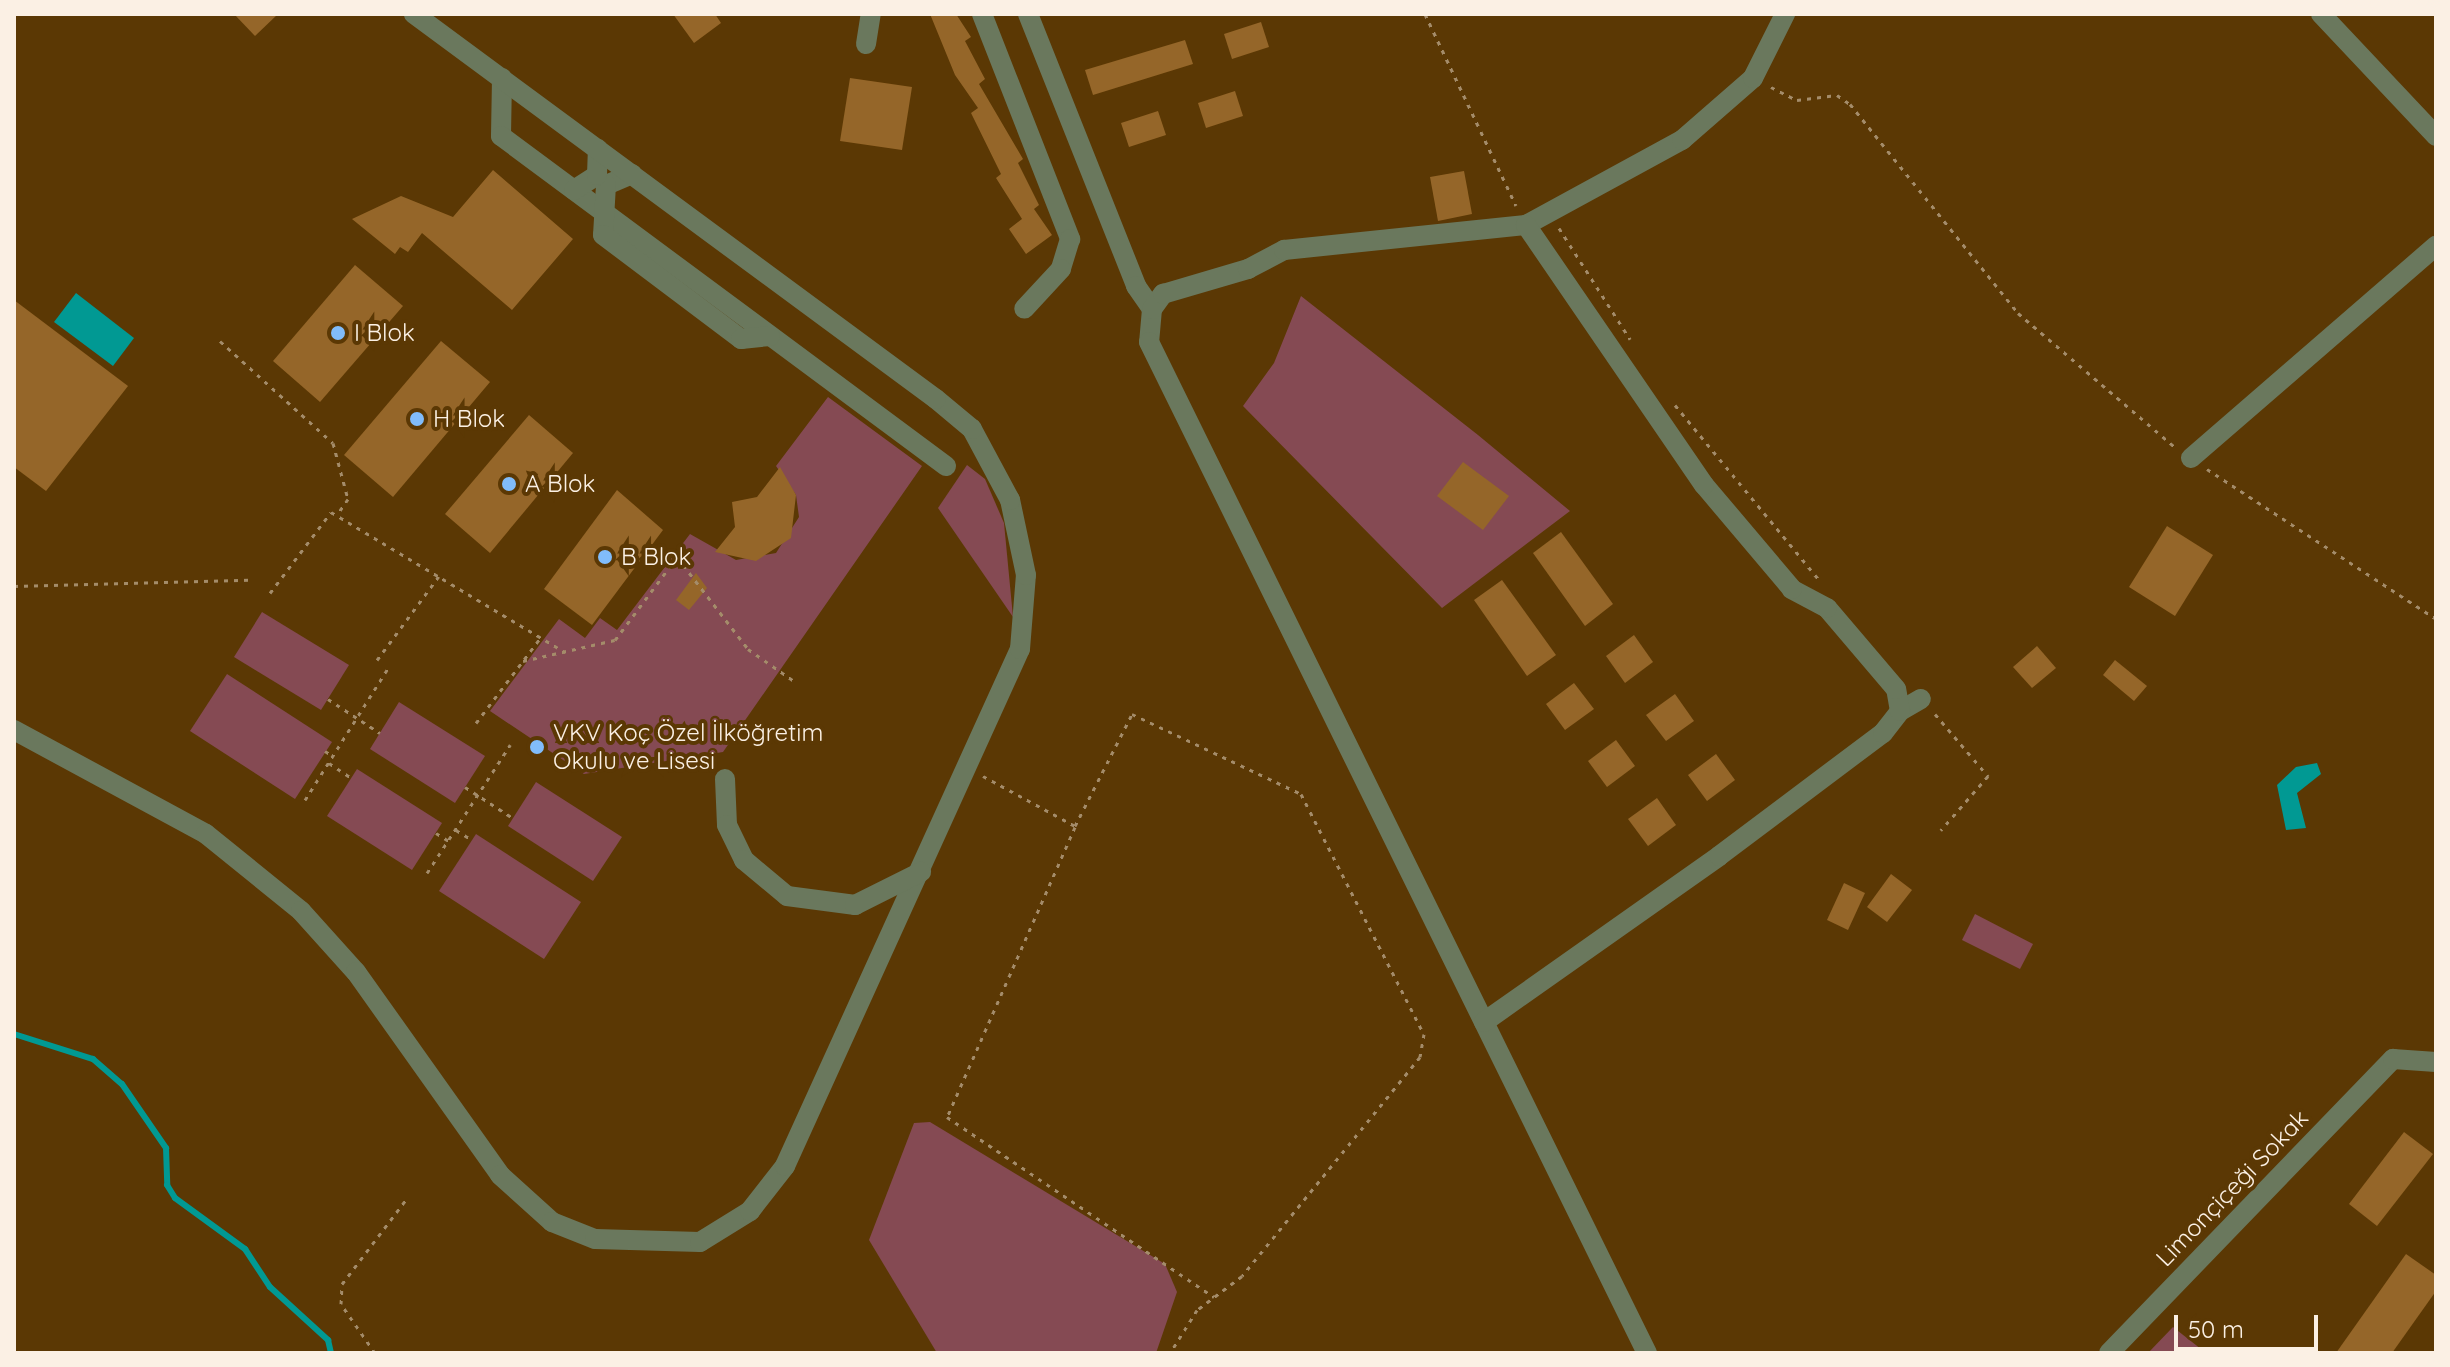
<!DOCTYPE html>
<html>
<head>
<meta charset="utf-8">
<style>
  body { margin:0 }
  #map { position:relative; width:2450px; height:1367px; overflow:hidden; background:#5b3804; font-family:Quicksand,sans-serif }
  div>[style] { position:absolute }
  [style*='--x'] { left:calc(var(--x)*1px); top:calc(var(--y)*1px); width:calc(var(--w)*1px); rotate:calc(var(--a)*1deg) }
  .green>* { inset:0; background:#854a53 }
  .water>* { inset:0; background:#019993 }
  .stream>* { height:6px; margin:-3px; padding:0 3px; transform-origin:3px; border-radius:3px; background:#019993 }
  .building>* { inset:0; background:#956629 }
  .path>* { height:3px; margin-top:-1.5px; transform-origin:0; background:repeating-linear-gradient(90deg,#a48c6a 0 4px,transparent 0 10px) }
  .minor>* { height:20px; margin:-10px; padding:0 10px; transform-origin:10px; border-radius:10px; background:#6a785d }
  .dots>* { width:22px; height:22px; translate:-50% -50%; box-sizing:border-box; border:4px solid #5b3804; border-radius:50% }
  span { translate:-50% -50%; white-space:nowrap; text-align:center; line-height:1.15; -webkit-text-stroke:8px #5b3804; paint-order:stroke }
  .poi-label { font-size:24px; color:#fbf0e4 }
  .left { translate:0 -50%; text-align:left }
  .street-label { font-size:24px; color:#fbf0e4 }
  .frame { position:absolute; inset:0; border:16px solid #fbf0e4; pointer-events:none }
  .scale { position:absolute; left:2174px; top:1315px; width:144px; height:36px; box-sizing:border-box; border:4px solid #fbf0e4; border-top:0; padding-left:10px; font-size:24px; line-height:28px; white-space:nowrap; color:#fbf0e4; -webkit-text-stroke:6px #5b3804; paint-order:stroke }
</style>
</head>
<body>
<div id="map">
  <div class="green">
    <i style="clip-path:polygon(1301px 296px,1478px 435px,1570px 511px,1442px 608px,1243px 406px,1274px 363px)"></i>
    <i style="clip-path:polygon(828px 397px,922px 466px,723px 752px,584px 774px,490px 711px,559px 619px,585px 638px,600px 618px,617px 630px,690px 534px,736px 560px,776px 553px,799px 517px,796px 495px,776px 466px)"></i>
    <i style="clip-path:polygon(967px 465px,985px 479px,1004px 523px,1013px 617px,938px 508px)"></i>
    <i style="clip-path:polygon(262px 612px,349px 665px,321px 710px,234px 657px)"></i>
    <i style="clip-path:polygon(227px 674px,332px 742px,295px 799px,190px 731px)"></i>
    <i style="clip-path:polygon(399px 702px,485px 756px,455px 803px,370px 749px)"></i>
    <i style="clip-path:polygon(357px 769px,442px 823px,412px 870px,327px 816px)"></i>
    <i style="clip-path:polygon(536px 782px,622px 837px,593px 881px,508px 826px)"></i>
    <i style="clip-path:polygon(476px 834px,581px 902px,544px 959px,439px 891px)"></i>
    <i style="clip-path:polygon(1975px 914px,2033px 944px,2020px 969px,1962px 940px)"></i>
    <i style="clip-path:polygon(930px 1122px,1165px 1264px,1177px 1292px,1156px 1353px,937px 1353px,869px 1240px,914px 1123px)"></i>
    <i style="clip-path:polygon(2173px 1327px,2206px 1353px,2148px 1353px)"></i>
  </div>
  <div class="water">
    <i style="clip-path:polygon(76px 293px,134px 338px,113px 366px,54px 322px)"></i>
    <i style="clip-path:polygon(2317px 763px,2321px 774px,2297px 793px,2306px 828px,2286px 830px,2277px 785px,2296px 767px)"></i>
  </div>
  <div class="stream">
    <i style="--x:14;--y:1034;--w:83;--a:17.6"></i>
    <i style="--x:93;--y:1059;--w:38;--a:41"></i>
    <i style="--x:122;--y:1084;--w:78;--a:55.5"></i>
    <i style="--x:166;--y:1148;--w:37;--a:88"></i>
    <i style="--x:167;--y:1185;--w:15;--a:58"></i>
    <i style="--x:175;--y:1198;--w:87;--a:36.1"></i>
    <i style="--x:245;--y:1249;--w:45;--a:56.7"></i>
    <i style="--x:270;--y:1287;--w:79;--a:42.4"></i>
    <i style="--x:328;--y:1340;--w:13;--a:77"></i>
  </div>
  <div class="building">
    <i style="clip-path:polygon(234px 14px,278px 14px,255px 36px)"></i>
    <i style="clip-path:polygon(673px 14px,715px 14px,721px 23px,694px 43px)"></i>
    <i style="clip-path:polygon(930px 14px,956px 14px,971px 37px,965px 41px,985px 79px,979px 84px,1023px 159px,1018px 163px,1039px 205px,1034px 209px,1052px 235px,1026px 254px,1009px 229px,1022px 219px,996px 178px,1001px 174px,971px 113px,978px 108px,955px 75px)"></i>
    <i style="clip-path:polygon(1261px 22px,1269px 47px,1232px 59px,1224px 34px)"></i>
    <i style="clip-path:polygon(1185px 40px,1193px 64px,1093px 95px,1085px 70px)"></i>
    <i style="clip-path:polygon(850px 78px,912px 87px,902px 150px,840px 141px)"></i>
    <i style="clip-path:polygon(1235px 91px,1243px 116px,1206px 128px,1198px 103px)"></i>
    <i style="clip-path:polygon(1158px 111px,1166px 135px,1129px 147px,1121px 123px)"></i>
    <i style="clip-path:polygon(493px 170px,573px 239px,512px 310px,422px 233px,408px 252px,400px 247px,395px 254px,352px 219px,401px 196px,453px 217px)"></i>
    <i style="clip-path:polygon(1464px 171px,1472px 214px,1438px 221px,1430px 177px)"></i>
    <i style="clip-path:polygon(355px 265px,403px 306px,320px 402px,273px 361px)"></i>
    <i style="clip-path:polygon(14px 300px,128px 386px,46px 491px,14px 467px)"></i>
    <i style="clip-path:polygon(441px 341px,490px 382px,393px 497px,344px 455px)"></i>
    <i style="clip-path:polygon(529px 415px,573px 453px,490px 553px,445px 514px)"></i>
    <i style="clip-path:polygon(1463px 462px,1509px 496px,1483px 530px,1437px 496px)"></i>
    <i style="clip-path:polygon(780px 467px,796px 495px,791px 538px,756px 561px,715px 552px,735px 527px,732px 502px,757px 497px)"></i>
    <i style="clip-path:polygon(617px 490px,663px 530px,592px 625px,544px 589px)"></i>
    <i style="clip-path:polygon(2167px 526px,2213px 555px,2175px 616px,2129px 587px)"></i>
    <i style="clip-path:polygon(1561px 532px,1613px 604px,1585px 626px,1533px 553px)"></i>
    <i style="clip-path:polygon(696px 573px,707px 588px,689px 610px,676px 600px)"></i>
    <i style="clip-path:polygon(1502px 580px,1556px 655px,1527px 676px,1474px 600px)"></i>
    <i style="clip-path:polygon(1634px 635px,1653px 662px,1625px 683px,1606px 656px)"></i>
    <i style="clip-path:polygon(2037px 646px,2056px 668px,2032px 688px,2013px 667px)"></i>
    <i style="clip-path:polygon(2115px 660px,2147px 686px,2134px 701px,2103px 675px)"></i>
    <i style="clip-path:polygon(1574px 683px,1594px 709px,1565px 730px,1546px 704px)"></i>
    <i style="clip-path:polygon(1675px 694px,1694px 721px,1666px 741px,1646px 715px)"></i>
    <i style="clip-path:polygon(1616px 740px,1635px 766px,1607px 787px,1588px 761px)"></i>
    <i style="clip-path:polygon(1716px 754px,1735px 780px,1707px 801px,1688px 775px)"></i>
    <i style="clip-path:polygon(1657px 798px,1676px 825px,1648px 846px,1628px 819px)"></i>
    <i style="clip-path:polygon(1891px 874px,1912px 890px,1887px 922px,1867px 907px)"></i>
    <i style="clip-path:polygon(1844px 883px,1865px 893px,1848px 930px,1827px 920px)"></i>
    <i style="clip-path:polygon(2404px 1132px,2433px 1154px,2377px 1226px,2349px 1204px)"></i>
    <i style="clip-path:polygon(2406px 1254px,2436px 1275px,2436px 1291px,2392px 1353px,2336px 1353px)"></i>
  </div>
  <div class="path">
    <i style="--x:1425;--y:14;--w:212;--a:64.6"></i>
    <i style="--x:1771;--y:87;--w:29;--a:27"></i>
    <i style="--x:1797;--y:100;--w:40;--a:-7.1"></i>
    <i style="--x:1837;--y:95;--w:16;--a:35"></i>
    <i style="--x:1850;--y:104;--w:268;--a:51.2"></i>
    <i style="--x:2018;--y:313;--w:206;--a:40.5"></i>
    <i style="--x:1559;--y:228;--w:132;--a:57.4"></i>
    <i style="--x:220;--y:341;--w:152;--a:42.1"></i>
    <i style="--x:333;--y:443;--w:58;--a:75"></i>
    <i style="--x:348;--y:499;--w:19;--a:125"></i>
    <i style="--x:1675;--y:405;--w:228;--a:50.5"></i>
    <i style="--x:2207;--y:469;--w:274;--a:33.2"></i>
    <i style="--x:14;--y:586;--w:235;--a:-1.5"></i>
    <i style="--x:270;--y:593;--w:101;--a:-53"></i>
    <i style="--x:331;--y:512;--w:273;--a:30.9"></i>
    <i style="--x:377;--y:660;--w:104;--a:-53.6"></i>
    <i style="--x:523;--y:661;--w:94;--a:-12.9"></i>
    <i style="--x:615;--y:640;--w:104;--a:-53.2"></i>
    <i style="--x:677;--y:557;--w:116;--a:52.3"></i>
    <i style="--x:748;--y:649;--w:56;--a:34.8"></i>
    <i style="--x:328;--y:699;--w:62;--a:33.2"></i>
    <i style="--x:1935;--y:714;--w:82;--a:49.5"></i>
    <i style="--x:1988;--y:776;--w:72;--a:131"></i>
    <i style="--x:476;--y:723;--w:108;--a:-52.9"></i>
    <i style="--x:325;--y:751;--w:9;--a:32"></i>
    <i style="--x:329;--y:763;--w:27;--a:34"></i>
    <i style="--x:983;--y:776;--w:105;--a:28.5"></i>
    <i style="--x:1075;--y:826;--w:126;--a:-63"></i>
    <i style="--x:1132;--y:714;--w:187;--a:25.3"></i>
    <i style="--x:1301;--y:794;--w:270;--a:62.9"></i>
    <i style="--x:1424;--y:1034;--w:23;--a:100"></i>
    <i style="--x:1420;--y:1057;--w:282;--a:129.1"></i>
    <i style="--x:1242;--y:1276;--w:56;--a:142.9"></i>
    <i style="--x:1197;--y:1310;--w:51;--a:122.1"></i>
    <i style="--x:465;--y:787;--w:57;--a:32.9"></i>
    <i style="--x:305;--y:800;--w:156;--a:-57.8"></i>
    <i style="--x:1075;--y:827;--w:317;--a:113.8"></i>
    <i style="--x:947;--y:1117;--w:322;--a:34"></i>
    <i style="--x:456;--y:830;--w:19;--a:32"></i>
    <i style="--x:436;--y:833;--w:15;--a:32"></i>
    <i style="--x:427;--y:873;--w:153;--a:-57"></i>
    <i style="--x:375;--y:1353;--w:60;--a:-124.8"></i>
    <i style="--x:341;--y:1304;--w:20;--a:-87"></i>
    <i style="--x:342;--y:1284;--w:109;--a:-52.8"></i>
  </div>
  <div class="minor">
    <i style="--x:982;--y:14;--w:242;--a:68.6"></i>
    <i style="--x:1070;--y:239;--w:31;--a:107"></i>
    <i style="--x:1061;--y:269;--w:54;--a:132.8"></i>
    <i style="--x:1028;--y:14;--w:293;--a:68.3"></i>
    <i style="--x:1136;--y:286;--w:28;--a:55"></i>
    <i style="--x:1152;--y:309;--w:33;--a:95"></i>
    <i style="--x:1149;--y:342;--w:1127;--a:63.78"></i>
    <i style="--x:2321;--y:14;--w:168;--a:46.7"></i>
    <i style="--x:866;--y:44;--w:30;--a:-81"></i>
    <i style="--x:502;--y:78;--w:58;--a:91"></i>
    <i style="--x:501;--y:136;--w:554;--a:36.56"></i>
    <i style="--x:632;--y:174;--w:28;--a:157"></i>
    <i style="--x:606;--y:185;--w:50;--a:93.4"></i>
    <i style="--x:603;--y:235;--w:173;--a:37"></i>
    <i style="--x:741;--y:339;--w:29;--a:-6"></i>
    <i style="--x:574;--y:190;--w:27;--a:-33"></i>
    <i style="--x:597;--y:175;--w:26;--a:-88"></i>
    <i style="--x:1152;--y:309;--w:19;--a:-54"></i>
    <i style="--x:1163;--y:294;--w:89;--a:-16.4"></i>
    <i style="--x:1248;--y:269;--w:41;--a:-27.8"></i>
    <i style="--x:1284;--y:250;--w:243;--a:-5.9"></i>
    <i style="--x:1526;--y:225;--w:178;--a:-28.6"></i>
    <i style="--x:1682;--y:140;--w:94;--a:-41.1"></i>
    <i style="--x:1753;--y:78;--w:72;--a:-63.4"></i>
    <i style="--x:2191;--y:458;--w:324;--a:-40.9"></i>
    <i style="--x:1900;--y:711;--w:24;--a:-30"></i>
    <i style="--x:14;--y:730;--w:218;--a:28.4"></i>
    <i style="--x:206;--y:834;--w:122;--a:39"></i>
    <i style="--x:301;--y:911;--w:82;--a:48"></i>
    <i style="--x:356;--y:972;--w:249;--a:54.6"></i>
    <i style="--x:500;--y:1175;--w:70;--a:42.1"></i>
    <i style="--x:552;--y:1222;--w:46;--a:21.6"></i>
    <i style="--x:595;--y:1239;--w:105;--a:1.6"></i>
    <i style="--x:700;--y:1242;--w:59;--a:-31.8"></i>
    <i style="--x:750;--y:1211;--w:57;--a:-52.1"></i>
    <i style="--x:785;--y:1166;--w:568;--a:-65.56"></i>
    <i style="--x:1020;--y:649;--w:74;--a:-85.4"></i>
    <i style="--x:1026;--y:575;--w:77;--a:-102"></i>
    <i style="--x:1010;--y:500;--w:81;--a:-118.2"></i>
    <i style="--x:972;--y:429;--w:47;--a:-140.2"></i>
    <i style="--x:936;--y:399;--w:649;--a:-143.59"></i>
    <i style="--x:725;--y:779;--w:46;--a:87.5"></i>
    <i style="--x:727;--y:825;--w:39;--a:64"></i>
    <i style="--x:744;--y:860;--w:56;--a:39.9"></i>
    <i style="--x:787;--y:896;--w:69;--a:7.5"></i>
    <i style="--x:855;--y:905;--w:74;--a:-26.6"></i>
    <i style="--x:1484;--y:1022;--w:288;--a:-35.2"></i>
    <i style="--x:1719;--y:856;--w:205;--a:-36.9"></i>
    <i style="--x:1883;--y:733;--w:28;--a:-52"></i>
    <i style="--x:1900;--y:711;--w:22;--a:-100"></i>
    <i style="--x:1896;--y:689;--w:106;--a:-130.4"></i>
    <i style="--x:1827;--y:608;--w:40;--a:-152"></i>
    <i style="--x:1792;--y:589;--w:136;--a:-130.2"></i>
    <i style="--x:1704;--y:485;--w:315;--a:-124.4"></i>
    <i style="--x:2109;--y:1353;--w:409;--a:-46"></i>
    <i style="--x:2393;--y:1059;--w:43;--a:4"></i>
  </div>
  <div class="dots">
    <i style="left:338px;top:333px;background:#81bcfa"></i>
    <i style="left:417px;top:419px;background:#81bcfa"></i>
    <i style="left:509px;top:484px;background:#81bcfa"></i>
    <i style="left:605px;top:557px;background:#81bcfa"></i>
    <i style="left:537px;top:747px;background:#81bcfa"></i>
  </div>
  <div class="poi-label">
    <span class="left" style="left:354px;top:333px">I Blok</span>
    <span class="left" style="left:433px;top:419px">H Blok</span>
    <span class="left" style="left:525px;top:484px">A Blok</span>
    <span class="left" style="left:621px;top:557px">B Blok</span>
    <span class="left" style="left:553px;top:747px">VKV Koç Özel İlköğretim<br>Okulu ve Lisesi</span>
  </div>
  <div class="street-label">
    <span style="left:2232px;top:1188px;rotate:-46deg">Limonçiçeği Sokak</span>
  </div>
  <div class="frame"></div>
  <div class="scale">50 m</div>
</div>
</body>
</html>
